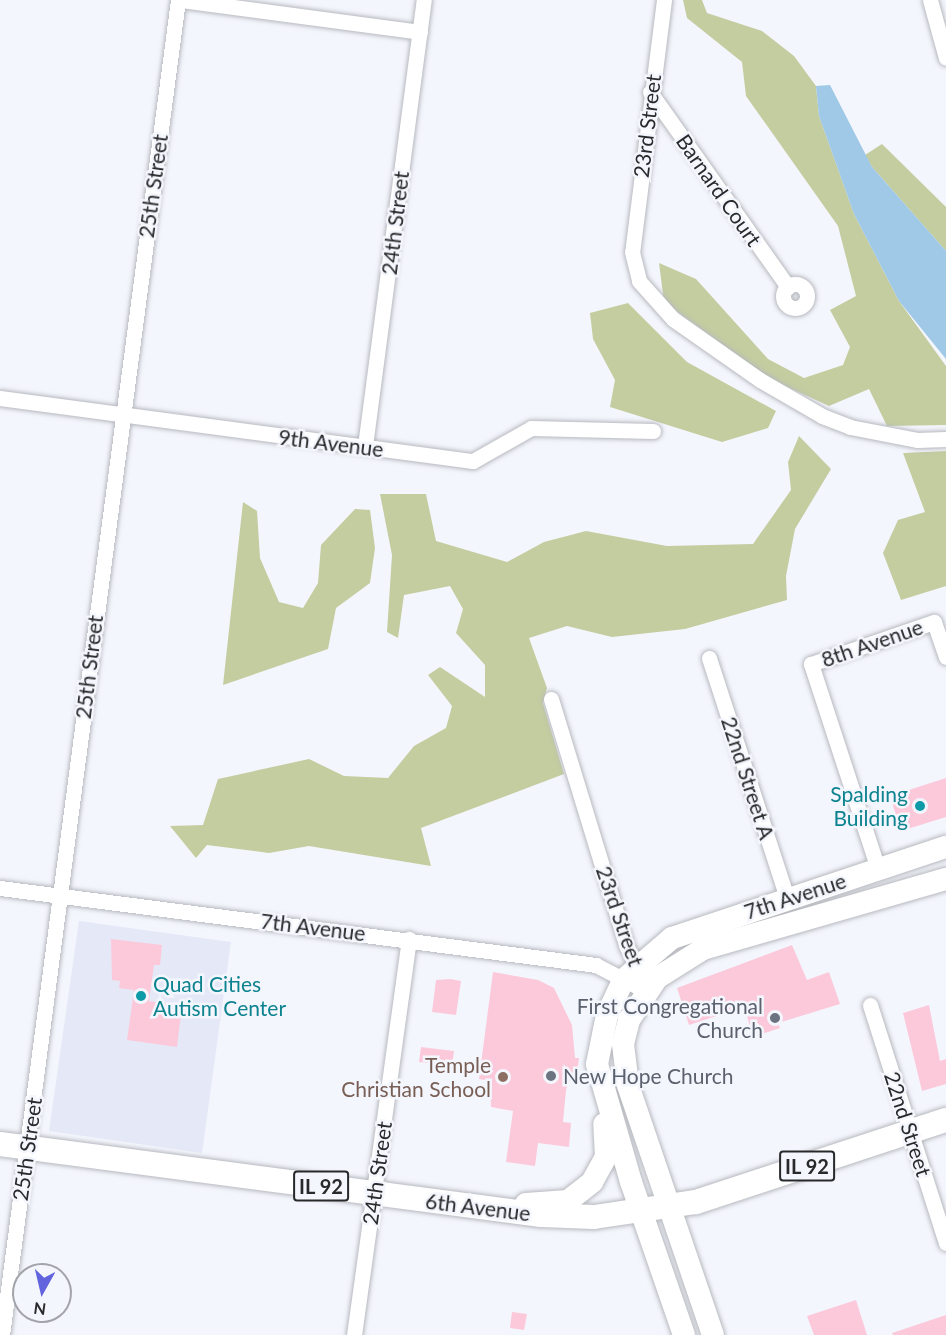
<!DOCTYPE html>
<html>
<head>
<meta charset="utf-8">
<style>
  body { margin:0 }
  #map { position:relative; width:946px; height:1335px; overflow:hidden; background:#f4f6fd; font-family:Lato,sans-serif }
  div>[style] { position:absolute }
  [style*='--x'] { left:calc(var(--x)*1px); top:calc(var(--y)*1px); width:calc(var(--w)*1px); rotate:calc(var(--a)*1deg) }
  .built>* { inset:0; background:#e5e9f7 }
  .forest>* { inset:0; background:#c3cda0 }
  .water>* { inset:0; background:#a0c8e7 }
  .building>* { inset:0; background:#fcc9da }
  .roads { filter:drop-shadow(0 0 2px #b7b9bf) drop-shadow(0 0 2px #b7b9bf) }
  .minor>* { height:15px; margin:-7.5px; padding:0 7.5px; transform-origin:7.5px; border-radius:7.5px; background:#fff }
  .minor>.ring { margin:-7.5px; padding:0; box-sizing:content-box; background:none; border:15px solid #fff; border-radius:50% }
  .secondary>* { height:22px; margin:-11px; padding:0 11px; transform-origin:11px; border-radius:11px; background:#fff }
  .primary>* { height:24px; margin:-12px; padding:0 12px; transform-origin:12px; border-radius:12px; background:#fff }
  .dots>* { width:16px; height:16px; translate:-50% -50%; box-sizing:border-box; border:3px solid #f4f6fd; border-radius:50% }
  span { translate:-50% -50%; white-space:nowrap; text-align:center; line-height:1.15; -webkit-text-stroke:5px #f4f6fd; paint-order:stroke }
  .shield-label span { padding:2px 4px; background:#f4f6fd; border:2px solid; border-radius:4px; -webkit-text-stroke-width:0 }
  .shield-label { font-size:20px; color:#28292b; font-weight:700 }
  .street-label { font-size:21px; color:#28292b }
  .culture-label { font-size:21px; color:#0d838f }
  .right { translate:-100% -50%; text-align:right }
  .left { translate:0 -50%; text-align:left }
  .worship-label { font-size:21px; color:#5b616d }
  .education-label { font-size:21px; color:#785e54 }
  .north { position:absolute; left:12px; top:1263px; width:60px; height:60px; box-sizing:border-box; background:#f4f6fd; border:2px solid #a2a4a9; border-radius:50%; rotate:188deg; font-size:16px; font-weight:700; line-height:24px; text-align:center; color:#28292b }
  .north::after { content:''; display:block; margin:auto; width:21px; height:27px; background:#6164dc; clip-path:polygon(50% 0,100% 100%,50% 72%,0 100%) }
</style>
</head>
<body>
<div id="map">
  <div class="built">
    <i style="clip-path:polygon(79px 921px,231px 942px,202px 1153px,49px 1131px)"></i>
  </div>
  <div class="forest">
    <i style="clip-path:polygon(683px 0,702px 0,707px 13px,762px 31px,794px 56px,816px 86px,819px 116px,854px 214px,899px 301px,946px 366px,946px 425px,887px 426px,869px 389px,829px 406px,770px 379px,664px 302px,659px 263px,696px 279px,768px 359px,804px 378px,843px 365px,850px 347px,830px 310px,856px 296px,838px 226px,746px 96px,742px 62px,687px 18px)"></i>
    <i style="clip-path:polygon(882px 144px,946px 207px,946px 251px,872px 167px,865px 155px)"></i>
    <i style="clip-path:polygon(628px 303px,687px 362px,776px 411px,768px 428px,722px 442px,610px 407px,615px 380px,593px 339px,590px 313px)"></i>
    <i style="clip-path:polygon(799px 436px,831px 469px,795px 529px,786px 576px,787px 600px,685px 629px,612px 637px,567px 626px,529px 638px,547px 688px,543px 703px,564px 774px,421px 828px,431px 866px,309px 846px,269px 853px,207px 845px,196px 858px,170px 826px,203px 825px,218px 779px,309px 759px,344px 776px,388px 778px,414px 746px,446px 728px,452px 706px,428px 675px,440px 667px,485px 697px,485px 665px,456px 633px,463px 609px,450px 586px,404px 595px,398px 638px,387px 632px,392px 555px,380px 494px,426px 494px,436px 541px,507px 562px,544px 542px,586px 531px,667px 546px,753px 544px,791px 490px,788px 462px)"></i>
    <i style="clip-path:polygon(946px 451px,946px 586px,901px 600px,883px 553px,898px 520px,925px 512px,903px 453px)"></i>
    <i style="clip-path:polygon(243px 502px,257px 511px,260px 558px,279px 602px,303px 608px,318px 583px,321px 545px,355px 509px,370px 510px,375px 548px,370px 583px,336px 608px,328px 649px,223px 685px)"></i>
  </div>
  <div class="water">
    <i style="clip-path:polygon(830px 85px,872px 167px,946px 251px,946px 359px,899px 301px,854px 214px,819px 116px,816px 86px)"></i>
  </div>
  <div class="building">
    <i style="clip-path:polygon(946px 778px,946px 817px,901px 831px,890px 796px)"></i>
    <i style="clip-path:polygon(111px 939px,162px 945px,160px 965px,154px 965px,149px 1001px,182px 1006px,177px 1047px,127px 1040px,134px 990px,119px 988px,120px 981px,112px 980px)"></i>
    <i style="clip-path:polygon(792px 945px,807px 980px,829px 972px,840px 1004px,778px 1023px,780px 1028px,762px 1034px,758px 1023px,750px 1026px,744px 1007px,689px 1025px,677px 988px)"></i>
    <i style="clip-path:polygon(493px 972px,538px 980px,554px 988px,572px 1025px,575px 1058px,579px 1058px,576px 1082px,569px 1081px,566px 1090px,563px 1122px,571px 1123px,569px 1147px,538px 1143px,535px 1166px,506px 1162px,513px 1111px,491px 1107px,490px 1081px,479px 1079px)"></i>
    <i style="clip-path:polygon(450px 979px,461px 981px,456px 1015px,432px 1012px,436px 980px)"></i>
    <i style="clip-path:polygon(929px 1005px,940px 1061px,946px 1059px,946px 1084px,922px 1091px,903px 1013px)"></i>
    <i style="clip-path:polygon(421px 1047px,454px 1051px,452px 1066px,419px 1062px)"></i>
    <i style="clip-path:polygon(856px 1300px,867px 1335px,814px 1335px,807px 1316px)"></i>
    <i style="clip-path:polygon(512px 1312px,527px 1314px,524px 1330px,510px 1328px)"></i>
    <i style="clip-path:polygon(946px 1315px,946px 1335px,893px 1335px,892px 1333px)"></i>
  </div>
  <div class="roads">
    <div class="minor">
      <i style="--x:181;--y:0;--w:241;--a:7.6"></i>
      <i style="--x:664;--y:0;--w:254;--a:97.2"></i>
      <i style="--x:632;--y:252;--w:30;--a:76"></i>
      <i style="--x:639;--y:281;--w:51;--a:48.2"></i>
      <i style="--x:673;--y:319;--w:106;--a:35"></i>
      <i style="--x:760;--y:380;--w:72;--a:30.1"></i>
      <i style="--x:822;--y:416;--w:30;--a:21"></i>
      <i style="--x:850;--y:427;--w:68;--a:11"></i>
      <i style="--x:917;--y:440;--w:29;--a:-2"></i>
      <i style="--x:930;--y:0;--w:60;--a:74.6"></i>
      <i style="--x:650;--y:92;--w:239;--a:54.7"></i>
      <i class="ring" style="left:783px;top:284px;width:9px;height:9px"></i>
      <i style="--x:0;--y:398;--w:477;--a:7.6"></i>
      <i style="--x:473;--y:461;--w:67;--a:-29.6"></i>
      <i style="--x:531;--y:428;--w:122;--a:1.4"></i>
      <i style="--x:365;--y:446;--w:450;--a:-82.5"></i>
      <i style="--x:709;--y:658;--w:252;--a:72"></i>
      <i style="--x:551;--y:699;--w:257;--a:73"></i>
      <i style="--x:626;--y:945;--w:32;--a:64"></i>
      <i style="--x:878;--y:869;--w:216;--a:-108.1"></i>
      <i style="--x:811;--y:664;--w:130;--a:-18.9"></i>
      <i style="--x:934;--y:622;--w:37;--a:71"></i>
      <i style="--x:0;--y:888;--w:601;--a:7.36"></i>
      <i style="--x:596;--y:965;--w:56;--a:27.5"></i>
      <i style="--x:870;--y:1005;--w:250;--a:72.3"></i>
      <i style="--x:2;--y:1335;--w:1347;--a:-82.49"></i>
      <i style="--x:354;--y:1335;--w:400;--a:-82.1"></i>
    </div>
    <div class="secondary">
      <i style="--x:526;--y:1204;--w:42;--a:-4.1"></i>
      <i style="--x:568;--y:1201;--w:31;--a:-38"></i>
      <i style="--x:592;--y:1182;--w:29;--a:-61"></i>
      <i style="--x:606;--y:1157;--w:33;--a:-93"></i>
      <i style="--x:684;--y:1335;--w:162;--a:-109.1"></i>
      <i style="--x:631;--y:1182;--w:123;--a:-106.1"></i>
      <i style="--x:597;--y:1064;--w:50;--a:-78.5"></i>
      <i style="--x:607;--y:1015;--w:38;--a:-65"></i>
      <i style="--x:623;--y:980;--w:65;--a:-40.6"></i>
      <i style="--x:672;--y:938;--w:289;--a:-18.4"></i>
      <i style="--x:713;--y:1335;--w:264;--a:-108.8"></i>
      <i style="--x:628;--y:1085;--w:41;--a:-97"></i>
      <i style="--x:623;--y:1044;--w:25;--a:-76"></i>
      <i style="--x:629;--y:1020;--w:50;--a:-56.3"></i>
      <i style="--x:657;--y:978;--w:54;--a:-32.2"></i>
      <i style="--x:703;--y:949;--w:253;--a:-16.1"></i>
    </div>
    <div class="primary">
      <i style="--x:0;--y:1144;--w:546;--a:7.48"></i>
      <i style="--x:541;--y:1215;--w:53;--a:2.2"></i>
      <i style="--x:594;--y:1217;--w:103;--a:-8.4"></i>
      <i style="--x:696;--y:1202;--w:263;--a:-18.2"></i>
    </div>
  </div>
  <div class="dots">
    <i style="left:920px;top:806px;background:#0f9aa8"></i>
    <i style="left:141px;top:996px;background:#0f9aa8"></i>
    <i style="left:775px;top:1018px;background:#6b7280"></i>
    <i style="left:551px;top:1076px;background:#6b7280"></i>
    <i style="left:503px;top:1077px;background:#8d6e63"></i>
  </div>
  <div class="shield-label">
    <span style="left:807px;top:1166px">IL 92</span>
    <span style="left:321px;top:1186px">IL 92</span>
  </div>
  <div class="street-label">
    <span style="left:647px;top:126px;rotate:-83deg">23rd Street</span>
    <span style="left:153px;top:186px;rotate:-82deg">25th Street</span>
    <span style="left:719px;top:190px;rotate:55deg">Barnard Court</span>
    <span style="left:395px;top:223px;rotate:-83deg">24th Street</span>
    <span style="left:331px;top:443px;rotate:7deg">9th Avenue</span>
    <span style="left:872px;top:643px;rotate:-19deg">8th Avenue</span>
    <span style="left:89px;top:667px;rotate:-83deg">25th Street</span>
    <span style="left:748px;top:778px;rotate:72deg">22nd Street A</span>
    <span style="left:795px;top:896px;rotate:-18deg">7th Avenue</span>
    <span style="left:620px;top:916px;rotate:71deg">23rd Street</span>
    <span style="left:313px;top:927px;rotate:7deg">7th Avenue</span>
    <span style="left:908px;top:1124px;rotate:72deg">22nd Street</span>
    <span style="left:27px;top:1149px;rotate:-82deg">25th Street</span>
    <span style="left:377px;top:1173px;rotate:-82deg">24th Street</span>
    <span style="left:478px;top:1207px;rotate:7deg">6th Avenue</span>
  </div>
  <div class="culture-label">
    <span class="right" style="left:908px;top:806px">Spalding<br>Building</span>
    <span class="left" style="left:153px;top:996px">Quad Cities<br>Autism Center</span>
  </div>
  <div class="worship-label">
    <span class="right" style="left:763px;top:1018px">First Congregational<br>Church</span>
    <span class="left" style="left:563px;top:1076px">New Hope Church</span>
  </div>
  <div class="education-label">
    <span class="right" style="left:491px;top:1077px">Temple<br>Christian School</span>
  </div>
  <div class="north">N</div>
</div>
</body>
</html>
